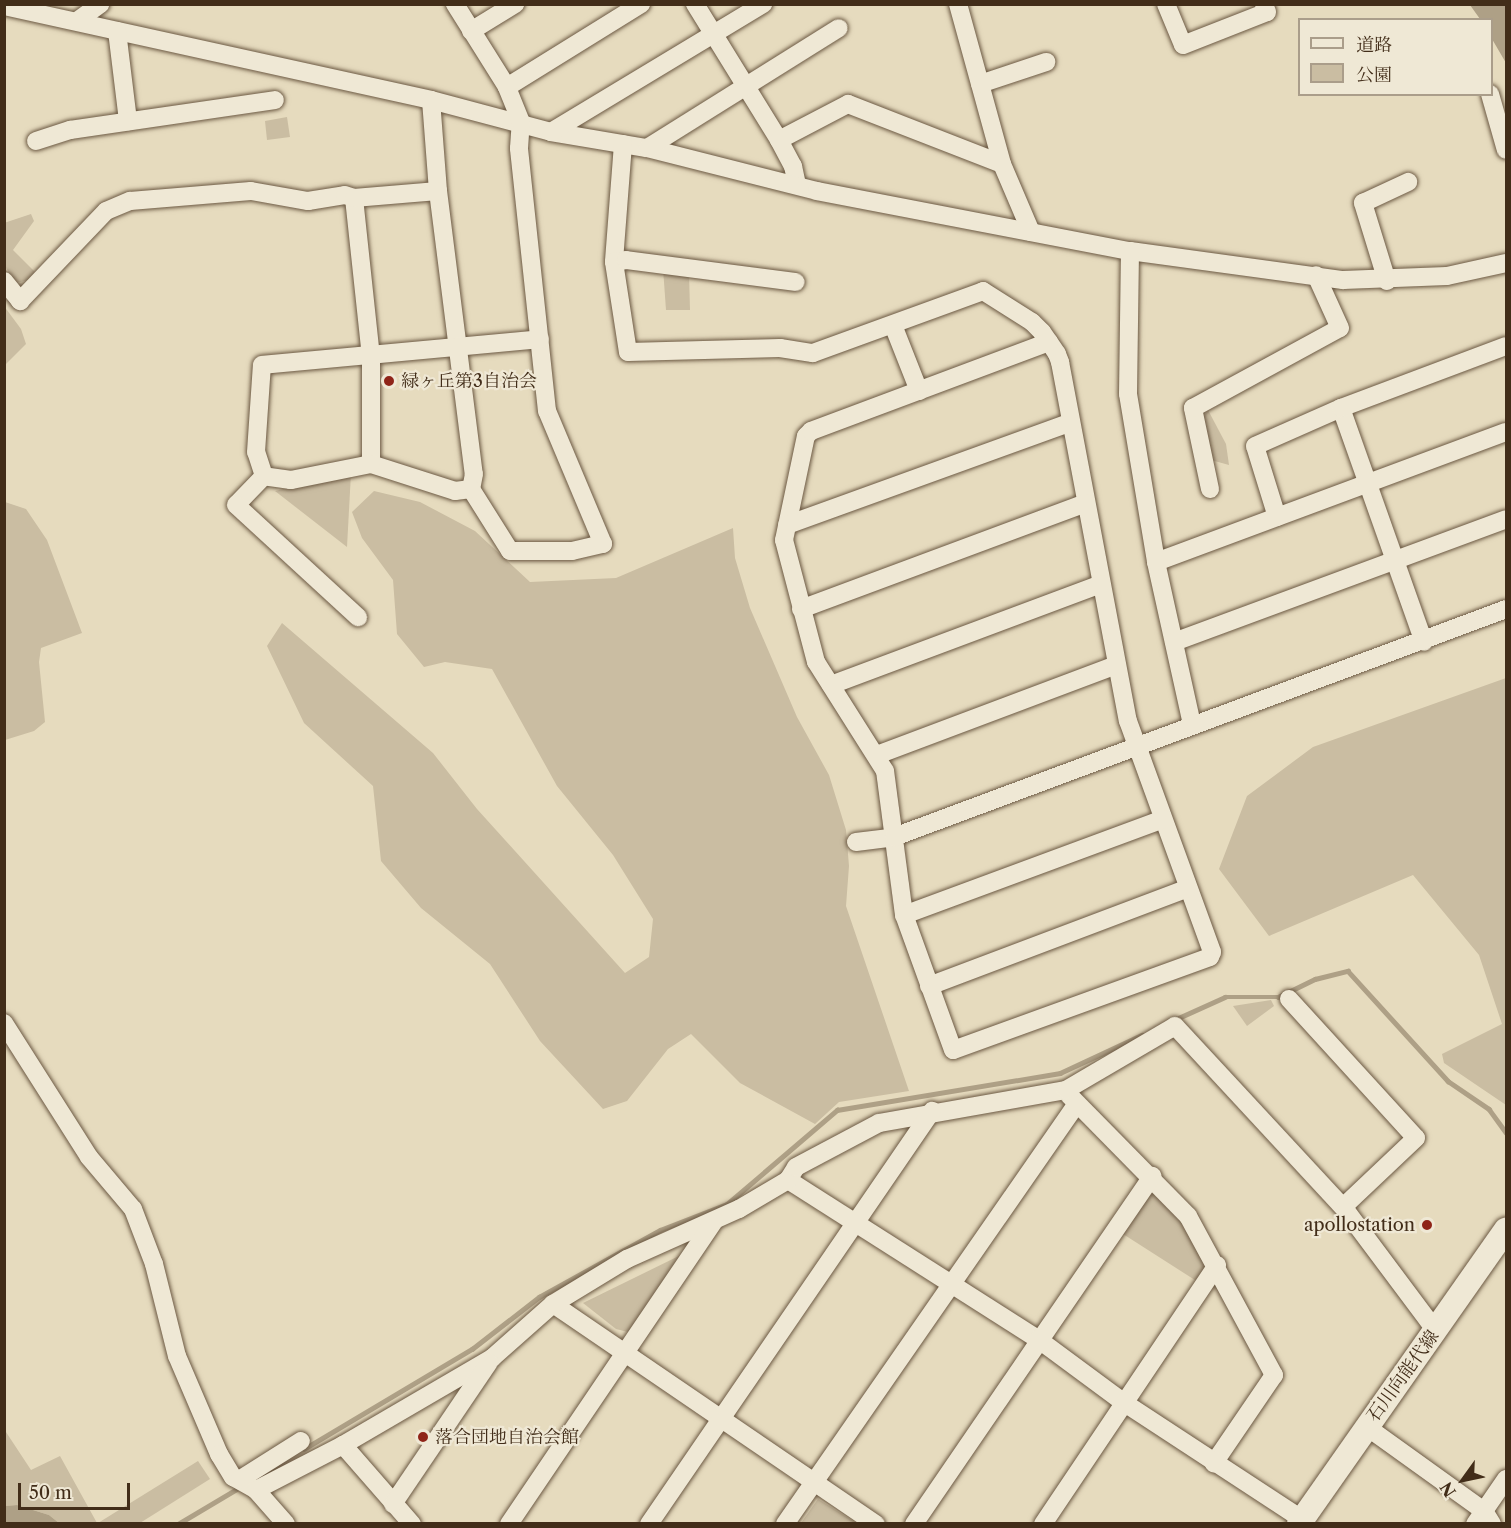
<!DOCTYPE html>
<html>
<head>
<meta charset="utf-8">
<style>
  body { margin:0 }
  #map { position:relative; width:1511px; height:1528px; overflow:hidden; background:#e6dbbe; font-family:"Libre Caslon Text","Noto Serif JP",serif }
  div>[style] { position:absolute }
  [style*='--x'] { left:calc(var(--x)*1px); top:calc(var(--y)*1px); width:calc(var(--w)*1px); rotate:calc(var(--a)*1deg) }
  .green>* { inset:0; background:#cabda2 }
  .water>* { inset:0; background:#aea086 }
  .stream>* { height:4.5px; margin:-2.25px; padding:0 2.25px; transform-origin:2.25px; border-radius:2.25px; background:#aea086 }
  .roads { filter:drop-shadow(0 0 2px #6b5842) drop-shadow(0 0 2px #6b5842) }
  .minor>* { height:18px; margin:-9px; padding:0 9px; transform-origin:9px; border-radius:9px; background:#efe8d5 }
  .secondary>* { height:24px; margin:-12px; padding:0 12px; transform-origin:12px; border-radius:12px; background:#efe8d5 }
  .dots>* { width:16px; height:16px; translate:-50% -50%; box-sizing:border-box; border:3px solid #efe8d5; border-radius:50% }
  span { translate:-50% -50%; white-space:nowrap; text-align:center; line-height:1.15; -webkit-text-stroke:4.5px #efe8d5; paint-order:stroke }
  .poi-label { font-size:18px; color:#422d19 }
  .left { translate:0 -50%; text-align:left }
  .right { translate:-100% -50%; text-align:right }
  .street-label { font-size:18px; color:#422d19 }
  .frame { position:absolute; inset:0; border:6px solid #422d19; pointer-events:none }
  .legend { position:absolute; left:1298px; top:18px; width:195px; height:78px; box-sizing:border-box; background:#efe8d5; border:2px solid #aa9d8a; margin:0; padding:8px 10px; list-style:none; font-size:18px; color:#422d19 }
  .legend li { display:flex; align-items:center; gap:12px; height:30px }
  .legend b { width:30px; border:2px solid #aa9d8a }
  .north { position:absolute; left:1433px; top:1450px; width:60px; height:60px; -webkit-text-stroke:4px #efe8d5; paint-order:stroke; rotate:237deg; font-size:16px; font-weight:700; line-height:24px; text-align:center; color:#422d19 }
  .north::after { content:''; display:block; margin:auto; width:21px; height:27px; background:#422d19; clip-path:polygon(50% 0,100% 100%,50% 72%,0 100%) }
  .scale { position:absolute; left:18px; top:1483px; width:112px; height:27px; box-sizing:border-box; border:3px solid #422d19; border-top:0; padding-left:8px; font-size:18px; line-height:21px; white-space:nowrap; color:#422d19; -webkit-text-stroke:4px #efe8d5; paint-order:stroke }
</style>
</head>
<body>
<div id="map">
  <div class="green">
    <i style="clip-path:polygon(287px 117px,290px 137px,267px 140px,265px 121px)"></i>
    <i style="clip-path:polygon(31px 214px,34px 221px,13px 250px,35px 272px,33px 279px,16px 283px,4px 265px,4px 223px)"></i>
    <i style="clip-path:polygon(663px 268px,689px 273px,690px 310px,666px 310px)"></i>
    <i style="clip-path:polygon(4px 306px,21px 329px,26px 344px,5px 365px)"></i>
    <i style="clip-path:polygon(1208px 410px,1226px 444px,1229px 465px,1211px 460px,1203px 418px)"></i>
    <i style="clip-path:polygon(351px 473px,347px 547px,275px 491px)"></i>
    <i style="clip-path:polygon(374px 491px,420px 502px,475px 531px,530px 582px,616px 578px,733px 528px,735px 558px,750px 608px,797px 717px,829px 775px,846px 830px,849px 866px,846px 906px,909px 1091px,839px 1102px,815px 1124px,740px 1083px,691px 1034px,668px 1049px,627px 1101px,603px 1109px,540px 1041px,490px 964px,421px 908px,381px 861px,373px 786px,304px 723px,267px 646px,282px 623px,433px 753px,477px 809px,625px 973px,649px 957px,653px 919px,613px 855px,557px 786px,492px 669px,445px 662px,424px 667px,397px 634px,393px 580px,362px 538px,352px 512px)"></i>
    <i style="clip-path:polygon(5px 502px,26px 509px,47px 540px,82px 633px,41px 648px,39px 662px,45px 722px,34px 731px,5px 740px)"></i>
    <i style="clip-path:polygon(1506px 678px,1506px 1105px,1444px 1063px,1442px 1054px,1502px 1024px,1479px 955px,1413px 875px,1269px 936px,1219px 869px,1247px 796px,1313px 747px)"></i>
    <i style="clip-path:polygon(1271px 1000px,1274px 1006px,1247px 1026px,1233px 1006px)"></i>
    <i style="clip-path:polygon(1157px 1193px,1196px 1239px,1208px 1271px,1198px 1282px,1123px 1234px,1149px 1195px)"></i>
    <i style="clip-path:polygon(687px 1252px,628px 1332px,616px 1329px,583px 1303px)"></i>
    <i style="clip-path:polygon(4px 1429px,31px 1470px,60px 1456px,97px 1523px,59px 1523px,49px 1515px,17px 1505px,5px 1506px)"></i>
    <i style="clip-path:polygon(198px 1461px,210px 1479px,140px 1523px,98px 1523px)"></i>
    <i style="clip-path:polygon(818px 1499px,856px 1523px,801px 1523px)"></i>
  </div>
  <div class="water">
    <i style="clip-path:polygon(1470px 5px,1506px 5px,1506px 63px,1492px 39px,1492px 20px,1480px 19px)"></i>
    <i style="clip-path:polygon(17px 1505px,49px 1515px,59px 1523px,5px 1523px,5px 1506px)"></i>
  </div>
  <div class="stream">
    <i style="--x:1174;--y:1020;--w:56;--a:-24.3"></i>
    <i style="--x:1225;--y:997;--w:53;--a:0"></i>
    <i style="--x:1278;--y:997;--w:41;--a:-25.9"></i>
    <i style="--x:1315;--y:979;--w:34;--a:-14"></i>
    <i style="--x:1348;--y:971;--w:149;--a:47.7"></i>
    <i style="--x:1448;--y:1081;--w:50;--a:34.3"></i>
    <i style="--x:1489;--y:1109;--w:29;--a:54"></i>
    <i style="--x:304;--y:1449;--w:196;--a:-30.8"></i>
    <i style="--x:472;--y:1349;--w:85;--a:-37.8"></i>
    <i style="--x:539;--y:1297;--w:138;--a:-29"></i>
    <i style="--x:660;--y:1230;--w:72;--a:-21.2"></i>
    <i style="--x:727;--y:1204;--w:145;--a:-40.5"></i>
    <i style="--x:837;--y:1110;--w:226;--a:-9.4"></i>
    <i style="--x:1060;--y:1073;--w:90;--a:-24.9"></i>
    <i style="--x:178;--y:1524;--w:72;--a:-30.8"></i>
  </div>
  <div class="roads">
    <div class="minor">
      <i style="--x:695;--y:4;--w:160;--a:58.3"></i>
      <i style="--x:779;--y:140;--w:30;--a:62"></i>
      <i style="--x:793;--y:166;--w:19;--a:78"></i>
      <i style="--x:958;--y:4;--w:166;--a:74.6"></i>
      <i style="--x:1002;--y:164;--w:74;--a:66.9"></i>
      <i style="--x:1166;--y:4;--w:44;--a:67.5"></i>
      <i style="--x:1183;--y:45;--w:90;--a:-21.4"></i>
      <i style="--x:1267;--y:12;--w:9;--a:-111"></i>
      <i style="--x:4;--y:6;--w:437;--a:12.4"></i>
      <i style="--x:431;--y:100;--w:124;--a:14.9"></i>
      <i style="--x:551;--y:132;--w:97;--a:9.5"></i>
      <i style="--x:647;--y:148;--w:175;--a:14.2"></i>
      <i style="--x:817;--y:191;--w:319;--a:10.9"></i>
      <i style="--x:1130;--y:251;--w:215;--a:7.8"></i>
      <i style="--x:1343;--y:280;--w:104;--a:-2.2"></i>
      <i style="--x:1447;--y:276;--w:60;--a:-12.4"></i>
      <i style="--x:77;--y:21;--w:29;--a:-36"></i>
      <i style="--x:117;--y:31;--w:91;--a:83"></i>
      <i style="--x:471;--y:31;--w:52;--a:-31.5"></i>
      <i style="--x:980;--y:84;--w:70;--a:-18.4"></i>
      <i style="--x:507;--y:87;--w:158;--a:-31.8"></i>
      <i style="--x:1490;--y:94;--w:58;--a:74.1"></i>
      <i style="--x:431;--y:100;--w:91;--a:85.6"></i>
      <i style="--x:438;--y:191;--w:285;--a:82.8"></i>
      <i style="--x:474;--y:474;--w:15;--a:101"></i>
      <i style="--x:471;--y:489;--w:73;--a:57.8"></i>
      <i style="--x:510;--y:551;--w:62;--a:0"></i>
      <i style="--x:572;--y:551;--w:32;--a:-13"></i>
      <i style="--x:603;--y:544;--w:144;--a:-112.8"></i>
      <i style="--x:547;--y:411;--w:264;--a:-96.1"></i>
      <i style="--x:519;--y:148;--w:26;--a:-86"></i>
      <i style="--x:521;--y:122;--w:38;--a:-112"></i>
      <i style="--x:507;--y:87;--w:98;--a:-122.1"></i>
      <i style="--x:551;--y:132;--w:248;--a:-31.1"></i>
      <i style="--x:779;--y:140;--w:78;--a:-27.6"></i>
      <i style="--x:848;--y:104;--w:165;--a:21.3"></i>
      <i style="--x:36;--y:141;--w:36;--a:-18"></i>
      <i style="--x:70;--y:130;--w:207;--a:-8.3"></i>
      <i style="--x:623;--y:144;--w:118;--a:94.4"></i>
      <i style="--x:614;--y:262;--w:91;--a:81.2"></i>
      <i style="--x:628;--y:352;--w:152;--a:-1.5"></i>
      <i style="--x:780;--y:348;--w:33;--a:9"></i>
      <i style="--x:813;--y:353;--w:181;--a:-20"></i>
      <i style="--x:983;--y:291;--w:58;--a:32.3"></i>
      <i style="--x:1032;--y:322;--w:14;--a:45"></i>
      <i style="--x:1042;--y:332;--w:12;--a:55"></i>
      <i style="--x:1049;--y:342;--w:14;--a:56"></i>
      <i style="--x:1057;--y:354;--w:9;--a:69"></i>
      <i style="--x:1060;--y:362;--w:365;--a:79.3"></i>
      <i style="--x:1128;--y:721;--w:246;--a:70"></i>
      <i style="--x:1212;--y:952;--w:5;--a:112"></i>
      <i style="--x:1210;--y:957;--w:273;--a:160.1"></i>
      <i style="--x:953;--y:1050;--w:144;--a:-109.9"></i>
      <i style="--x:904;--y:915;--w:145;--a:-97.5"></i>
      <i style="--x:885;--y:771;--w:129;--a:-122.3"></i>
      <i style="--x:816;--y:662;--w:126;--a:-104.7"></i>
      <i style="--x:784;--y:540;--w:106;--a:-78.1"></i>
      <i style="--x:806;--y:436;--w:7;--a:-45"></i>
      <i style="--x:811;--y:431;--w:254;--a:-20.5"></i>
      <i style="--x:647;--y:148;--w:226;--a:-32"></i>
      <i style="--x:354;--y:198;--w:160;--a:83.9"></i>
      <i style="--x:371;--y:357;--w:107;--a:90"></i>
      <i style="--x:371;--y:464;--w:88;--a:17.8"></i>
      <i style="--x:455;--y:491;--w:16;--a:-7"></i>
      <i style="--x:1130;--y:251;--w:143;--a:90.8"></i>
      <i style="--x:1128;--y:394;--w:170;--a:80.5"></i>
      <i style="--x:1156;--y:562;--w:167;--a:77.5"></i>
      <i style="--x:614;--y:262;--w:12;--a:-9"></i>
      <i style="--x:626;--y:260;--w:171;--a:7.4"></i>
      <i style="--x:4;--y:281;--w:26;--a:51"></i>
      <i style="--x:20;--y:301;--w:124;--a:-46.3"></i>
      <i style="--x:106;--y:211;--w:26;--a:-23"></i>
      <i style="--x:130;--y:201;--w:121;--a:-4.7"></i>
      <i style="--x:251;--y:191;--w:58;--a:10"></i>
      <i style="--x:308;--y:201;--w:37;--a:-9"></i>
      <i style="--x:345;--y:195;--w:9;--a:18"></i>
      <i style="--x:354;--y:198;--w:84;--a:-4.8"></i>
      <i style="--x:1387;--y:281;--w:82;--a:-107.1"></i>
      <i style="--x:1363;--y:203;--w:50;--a:-25"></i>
      <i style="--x:893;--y:325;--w:71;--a:68.5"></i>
      <i style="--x:1341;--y:408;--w:248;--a:70.5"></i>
      <i style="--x:371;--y:464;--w:82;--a:168.7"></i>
      <i style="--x:291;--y:480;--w:27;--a:-172"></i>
      <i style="--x:264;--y:476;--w:25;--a:-108"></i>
      <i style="--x:256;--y:452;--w:87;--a:-86.1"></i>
      <i style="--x:262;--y:365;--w:279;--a:-5.3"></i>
      <i style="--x:264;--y:476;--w:40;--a:134"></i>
      <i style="--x:236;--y:505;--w:166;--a:42.6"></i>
      <i style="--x:1210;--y:489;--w:83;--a:-101.9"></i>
      <i style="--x:1193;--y:408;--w:167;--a:-28.6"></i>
      <i style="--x:1340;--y:328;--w:58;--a:-114.4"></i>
      <i style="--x:1277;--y:517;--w:74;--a:-107.2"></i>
      <i style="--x:1255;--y:446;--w:94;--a:-23.8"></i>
      <i style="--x:1341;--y:408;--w:176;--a:-20.6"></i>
      <i style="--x:787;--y:525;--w:302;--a:-19.9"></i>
      <i style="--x:1156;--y:562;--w:373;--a:-20.4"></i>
      <i style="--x:801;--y:609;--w:304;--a:-20.4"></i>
      <i style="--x:1174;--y:642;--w:354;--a:-20.3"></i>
      <i style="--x:831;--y:685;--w:288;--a:-20.5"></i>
      <i style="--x:877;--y:755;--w:255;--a:-20.6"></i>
      <i style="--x:856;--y:842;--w:38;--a:-7"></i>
      <i style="--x:894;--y:837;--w:653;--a:-20.43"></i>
      <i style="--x:904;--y:915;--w:276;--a:-20.3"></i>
      <i style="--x:929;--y:986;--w:277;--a:-20.7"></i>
      <i style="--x:1289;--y:999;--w:188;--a:47.6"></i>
      <i style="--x:1416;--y:1138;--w:100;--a:136.6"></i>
      <i style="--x:4;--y:1023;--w:159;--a:57.6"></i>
      <i style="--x:89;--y:1157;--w:68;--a:49.8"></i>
      <i style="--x:133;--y:1209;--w:59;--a:69.1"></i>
      <i style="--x:154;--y:1264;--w:95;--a:76"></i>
      <i style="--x:177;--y:1356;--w:107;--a:66.8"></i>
      <i style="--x:219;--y:1454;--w:27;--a:59"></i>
      <i style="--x:233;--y:1477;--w:26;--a:29"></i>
      <i style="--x:256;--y:1490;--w:45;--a:48.6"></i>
      <i style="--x:1069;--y:1095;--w:170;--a:45.5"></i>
      <i style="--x:1188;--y:1216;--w:181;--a:61.6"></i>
      <i style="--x:1274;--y:1375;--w:107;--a:124.3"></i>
      <i style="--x:788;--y:1180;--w:296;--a:32.5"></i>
      <i style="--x:1038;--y:1339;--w:109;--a:36.5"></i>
      <i style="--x:1126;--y:1404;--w:210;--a:33.2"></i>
      <i style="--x:553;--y:1304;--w:391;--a:34.3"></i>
      <i style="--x:1367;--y:1427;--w:144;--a:35.7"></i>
      <i style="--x:1484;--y:1511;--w:15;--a:58"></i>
      <i style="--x:343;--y:1445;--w:105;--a:48.9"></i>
      <i style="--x:239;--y:1480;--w:73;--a:-32.2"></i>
      <i style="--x:256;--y:1490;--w:98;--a:-27.3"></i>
      <i style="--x:343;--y:1445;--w:173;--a:-30.3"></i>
      <i style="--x:492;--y:1358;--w:81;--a:-41.5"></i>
      <i style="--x:553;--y:1304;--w:87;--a:-31.3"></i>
      <i style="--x:627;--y:1259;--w:123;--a:-24.1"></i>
      <i style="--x:739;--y:1209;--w:57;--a:-30.6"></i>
      <i style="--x:788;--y:1180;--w:15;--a:-58"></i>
      <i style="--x:796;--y:1167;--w:94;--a:-27.9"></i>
      <i style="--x:879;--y:1123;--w:190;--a:-10"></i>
      <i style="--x:1066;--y:1090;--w:126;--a:-30.4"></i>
      <i style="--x:1175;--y:1026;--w:253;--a:47.2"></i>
      <i style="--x:1347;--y:1212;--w:149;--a:53.2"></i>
      <i style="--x:393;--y:1504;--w:171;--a:-55.9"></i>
      <i style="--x:509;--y:1524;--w:366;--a:-55.9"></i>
      <i style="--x:649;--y:1524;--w:501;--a:-55.58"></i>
      <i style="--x:785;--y:1524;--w:510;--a:-55.22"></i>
      <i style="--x:914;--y:1524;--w:422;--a:-55.6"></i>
      <i style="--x:1043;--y:1524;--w:312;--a:-56.1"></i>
      <i style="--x:1475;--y:1524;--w:55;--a:-55.4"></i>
    </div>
    <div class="secondary">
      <i style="--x:1299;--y:1524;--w:360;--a:-54.9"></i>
    </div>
  </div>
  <div class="dots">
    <i style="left:389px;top:381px;background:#8f2418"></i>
    <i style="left:1427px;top:1225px;background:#8f2418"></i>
    <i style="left:423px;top:1437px;background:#8f2418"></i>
  </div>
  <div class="poi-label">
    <span class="left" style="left:401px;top:381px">緑ヶ丘第3自治会</span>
    <span class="right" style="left:1415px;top:1225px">apollostation</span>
    <span class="left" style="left:435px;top:1437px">落合団地自治会館</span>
  </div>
  <div class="street-label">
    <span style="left:1403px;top:1376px;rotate:-54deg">石川向能代線</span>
  </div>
  <div class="frame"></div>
  <ul class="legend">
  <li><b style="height:8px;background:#efe8d5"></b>道路</li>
  <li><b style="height:16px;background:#cabda2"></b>公園</li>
  </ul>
  <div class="north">N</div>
  <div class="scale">50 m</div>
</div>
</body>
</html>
